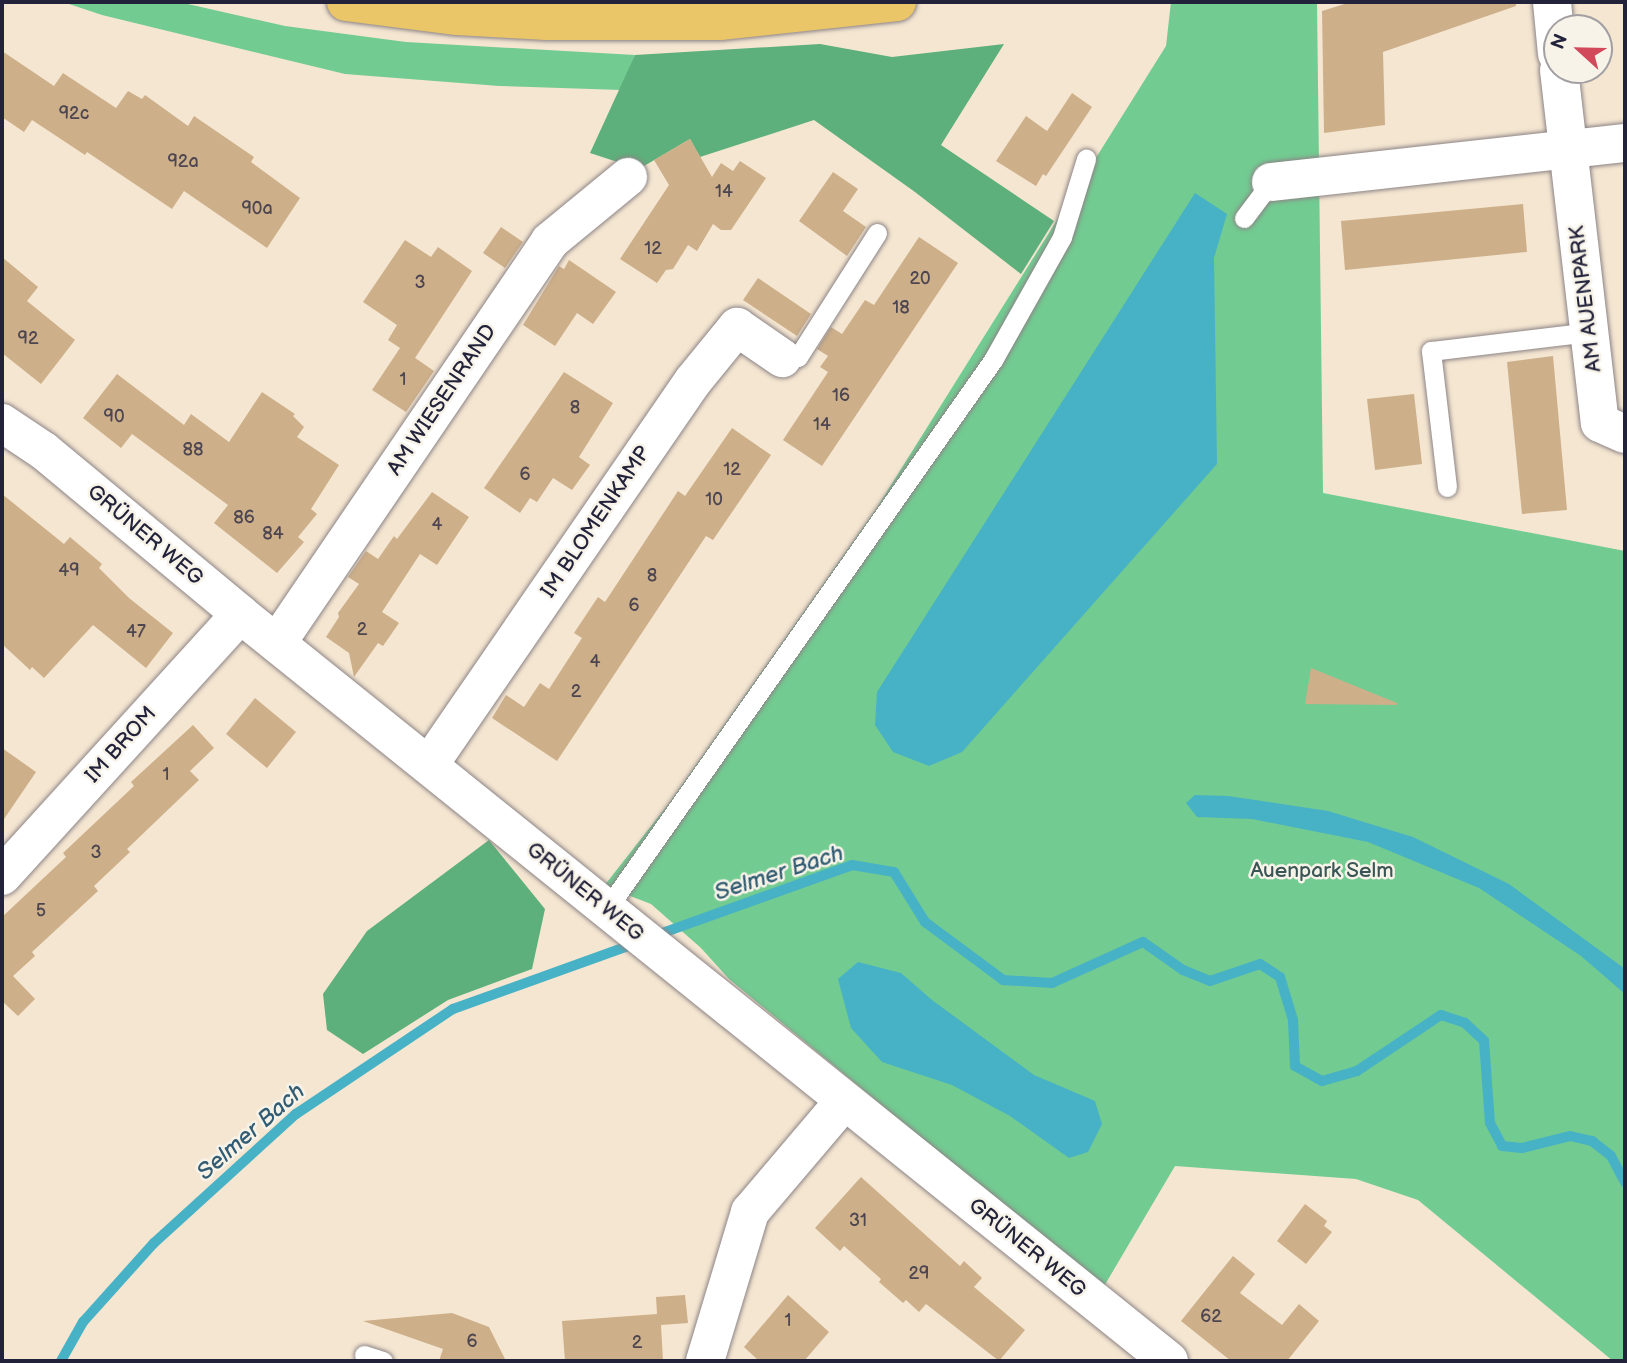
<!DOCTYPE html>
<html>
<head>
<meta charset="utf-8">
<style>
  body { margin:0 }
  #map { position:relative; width:1627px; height:1363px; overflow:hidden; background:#f5e6d1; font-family:"Balsamiq Sans",sans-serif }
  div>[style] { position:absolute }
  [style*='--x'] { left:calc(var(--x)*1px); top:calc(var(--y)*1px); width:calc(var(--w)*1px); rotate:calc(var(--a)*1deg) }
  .green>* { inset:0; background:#72cb91 }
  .forest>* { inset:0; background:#5daf7b }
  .water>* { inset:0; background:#47b2c6 }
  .stream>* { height:10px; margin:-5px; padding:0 5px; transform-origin:5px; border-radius:5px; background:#47b2c6 }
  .building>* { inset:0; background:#cdaf8a }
  .roads { filter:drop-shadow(0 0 2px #8c8486) drop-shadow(0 0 2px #8c8486) }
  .service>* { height:19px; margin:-9.5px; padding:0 9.5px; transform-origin:9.5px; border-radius:9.5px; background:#fff }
  .minor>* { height:38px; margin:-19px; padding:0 19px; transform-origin:19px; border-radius:19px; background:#fff }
  .primary>* { height:38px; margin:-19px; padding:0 19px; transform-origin:19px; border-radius:19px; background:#ebc669 }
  span { translate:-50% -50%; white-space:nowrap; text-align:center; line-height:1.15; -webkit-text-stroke:5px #f7f3e8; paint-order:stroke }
  .number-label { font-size:18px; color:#4d454f }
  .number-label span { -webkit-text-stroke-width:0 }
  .street-label { font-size:21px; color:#22223b }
  .park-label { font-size:21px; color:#3a5555 }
  .water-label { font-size:23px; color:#315c73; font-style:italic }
  .frame { position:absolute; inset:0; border:4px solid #22223b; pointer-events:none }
  .north { position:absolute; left:1543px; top:14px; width:70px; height:70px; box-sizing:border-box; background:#f7f3e8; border:2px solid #a29fa3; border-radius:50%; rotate:292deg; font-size:19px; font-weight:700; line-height:28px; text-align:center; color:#22223b }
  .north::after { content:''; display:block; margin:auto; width:24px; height:32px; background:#d1495b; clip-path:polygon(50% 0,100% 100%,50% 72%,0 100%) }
</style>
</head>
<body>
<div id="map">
  <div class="green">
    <i style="clip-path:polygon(63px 2px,179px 2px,285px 26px,406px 42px,635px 55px,621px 90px,499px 86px,345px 74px,102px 15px)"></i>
    <i style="clip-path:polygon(1171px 2px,1317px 2px,1323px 493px,1625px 551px,1625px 1361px,1613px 1361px,1418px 1200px,1356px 1179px,1175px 1166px,1103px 1288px,729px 979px,701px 948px,651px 904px,604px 886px,670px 802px,876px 509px,1166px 46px)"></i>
  </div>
  <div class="forest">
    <i style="clip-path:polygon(820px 44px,892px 57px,1004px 44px,941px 145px,1054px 221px,1021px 274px,915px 192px,814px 120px,700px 157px,690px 139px,639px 169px,590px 153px,635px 55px)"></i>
    <i style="clip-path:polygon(489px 840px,545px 909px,532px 969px,448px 1000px,363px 1054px,327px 1030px,323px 994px,367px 931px)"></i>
  </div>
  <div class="water">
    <i style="clip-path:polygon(1195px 193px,1227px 214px,1214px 258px,1217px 464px,962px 752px,929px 766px,893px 752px,875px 725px,877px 692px)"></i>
    <i style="clip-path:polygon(1195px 795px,1228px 796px,1328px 811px,1413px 837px,1509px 884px,1621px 966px,1625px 969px,1625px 994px,1581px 956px,1479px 888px,1368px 842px,1252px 819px,1197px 817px,1186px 803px)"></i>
    <i style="clip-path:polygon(858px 962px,901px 973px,932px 1000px,1034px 1075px,1095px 1101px,1102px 1124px,1088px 1152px,1069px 1158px,1010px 1116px,952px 1085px,882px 1062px,851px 1028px,838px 979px)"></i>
  </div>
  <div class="stream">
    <i style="--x:654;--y:936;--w:210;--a:-19.7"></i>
    <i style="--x:852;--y:865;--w:43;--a:9.5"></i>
    <i style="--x:894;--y:872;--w:59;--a:58.2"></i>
    <i style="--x:925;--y:922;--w:97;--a:36.6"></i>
    <i style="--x:1003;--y:980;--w:49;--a:3.5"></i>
    <i style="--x:1052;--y:983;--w:100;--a:-24.3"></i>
    <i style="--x:1143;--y:942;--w:49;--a:35"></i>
    <i style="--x:1183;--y:970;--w:29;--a:22"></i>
    <i style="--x:1210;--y:981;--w:53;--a:-18.8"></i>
    <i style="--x:1260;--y:964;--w:24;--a:33"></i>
    <i style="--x:1280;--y:977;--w:45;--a:73.2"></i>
    <i style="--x:1293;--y:1020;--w:46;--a:87.5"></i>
    <i style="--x:1295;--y:1066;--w:31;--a:29"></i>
    <i style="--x:1322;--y:1081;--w:36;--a:-16"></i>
    <i style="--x:1357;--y:1071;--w:101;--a:-33.7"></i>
    <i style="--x:1441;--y:1015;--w:25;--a:18"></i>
    <i style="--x:1465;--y:1023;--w:26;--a:43"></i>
    <i style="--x:1484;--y:1041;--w:82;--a:85.8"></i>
    <i style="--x:1490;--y:1123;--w:26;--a:62"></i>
    <i style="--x:1502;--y:1146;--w:20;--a:6"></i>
    <i style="--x:1522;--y:1148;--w:49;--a:-14"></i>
    <i style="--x:1570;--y:1136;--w:23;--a:13"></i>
    <i style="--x:1592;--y:1141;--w:24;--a:38"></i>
    <i style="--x:1611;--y:1156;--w:30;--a:62"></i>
    <i style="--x:61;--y:1361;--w:45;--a:-60.6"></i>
    <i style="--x:83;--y:1322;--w:106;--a:-48.1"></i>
    <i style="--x:154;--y:1243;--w:192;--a:-42.3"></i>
    <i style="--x:296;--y:1114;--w:189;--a:-33.8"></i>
    <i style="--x:453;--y:1009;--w:195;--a:-19.8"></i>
  </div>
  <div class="building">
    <i style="clip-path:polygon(1351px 2px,1516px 2px,1516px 6px,1383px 52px,1385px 125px,1324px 133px,1322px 11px)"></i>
    <i style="clip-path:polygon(2px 51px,54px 86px,63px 73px,116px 108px,128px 91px,142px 99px,145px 95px,188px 126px,194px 116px,254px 157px,251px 162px,300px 198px,267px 248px,184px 191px,172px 209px,87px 152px,85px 155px,32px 120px,24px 132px,2px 117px)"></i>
    <i style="clip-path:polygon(1072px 93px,1092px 107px,1046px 176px,1043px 174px,1036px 186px,996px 161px,1026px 116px,1047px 131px)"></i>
    <i style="clip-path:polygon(690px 139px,712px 177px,721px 163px,733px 171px,740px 161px,766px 178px,731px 230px,721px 230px,713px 224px,697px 251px,688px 245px,673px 269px,666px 270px,657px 283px,620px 259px,669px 185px,654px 160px)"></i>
    <i style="clip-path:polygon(833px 172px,858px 189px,843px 211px,866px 227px,847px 256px,799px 221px)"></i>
    <i style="clip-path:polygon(1523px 204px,1527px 252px,1345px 270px,1341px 221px)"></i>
    <i style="clip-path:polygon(501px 227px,523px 242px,505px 268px,483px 253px)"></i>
    <i style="clip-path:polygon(919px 237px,958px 263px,822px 466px,783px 440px,828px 372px,820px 367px,828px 356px,817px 349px,831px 327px,842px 334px,865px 300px,874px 305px)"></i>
    <i style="clip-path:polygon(405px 240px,431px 257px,438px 247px,472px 271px,415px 358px,408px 353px,434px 371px,406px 412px,372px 390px,400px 348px,388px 340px,397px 325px,363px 302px)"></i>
    <i style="clip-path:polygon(2px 257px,38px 287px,27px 301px,75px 340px,41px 384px,2px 353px)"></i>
    <i style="clip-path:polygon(569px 260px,616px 292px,593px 324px,577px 313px,555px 346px,523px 325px,559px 266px,564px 269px)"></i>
    <i style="clip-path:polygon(758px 278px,811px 314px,797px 336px,743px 300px)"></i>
    <i style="clip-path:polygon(1553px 356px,1567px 510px,1522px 514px,1507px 362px)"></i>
    <i style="clip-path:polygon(564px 372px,613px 403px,579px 457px,590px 465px,572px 490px,553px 478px,537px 502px,530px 498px,520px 513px,484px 488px)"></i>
    <i style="clip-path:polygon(117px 374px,184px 425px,191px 414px,229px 442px,262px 392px,295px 414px,293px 416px,304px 427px,297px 437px,339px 465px,311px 509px,317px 514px,298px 537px,304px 542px,277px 573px,214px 523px,228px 505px,132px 434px,121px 448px,83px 418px)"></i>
    <i style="clip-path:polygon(1414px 394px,1422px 464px,1375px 470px,1367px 399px)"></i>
    <i style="clip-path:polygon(732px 428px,771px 455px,713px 540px,706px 536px,557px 761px,492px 718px,506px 695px,524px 707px,540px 683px,549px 689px,582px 638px,574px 633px,598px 597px,605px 602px,678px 491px,685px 496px)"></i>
    <i style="clip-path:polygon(432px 492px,469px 517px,437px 565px,420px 554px,382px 612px,399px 623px,383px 646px,378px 643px,354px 677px,349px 653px,326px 637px,339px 617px,338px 613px,359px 584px,348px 577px,366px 551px,378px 559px,394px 536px,397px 539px)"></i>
    <i style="clip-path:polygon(2px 494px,64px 544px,70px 537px,102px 564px,99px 568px,129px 598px,173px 633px,146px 668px,93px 625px,44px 678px,32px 667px,30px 670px,2px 644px)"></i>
    <i style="clip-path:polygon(1311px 668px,1397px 703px,1397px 705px,1305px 704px)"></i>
    <i style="clip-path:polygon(255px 698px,296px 732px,267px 768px,226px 734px)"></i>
    <i style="clip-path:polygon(193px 725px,214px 748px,190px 771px,199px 780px,127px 849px,130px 852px,94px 886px,98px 891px,32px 952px,35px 956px,13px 976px,35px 999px,18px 1016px,2px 1001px,2px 917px,66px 857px,63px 853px,134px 786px,131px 782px)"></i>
    <i style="clip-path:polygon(2px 748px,36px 772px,2px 822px)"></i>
    <i style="clip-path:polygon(861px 1177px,960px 1266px,964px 1261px,982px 1278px,974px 1287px,1025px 1330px,999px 1361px,926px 1304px,919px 1312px,906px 1300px,903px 1303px,879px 1282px,881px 1279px,844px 1246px,840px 1251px,815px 1228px)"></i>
    <i style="clip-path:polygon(1305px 1204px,1327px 1221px,1324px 1226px,1332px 1232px,1306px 1264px,1277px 1241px)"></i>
    <i style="clip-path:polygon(1233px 1256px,1255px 1274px,1240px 1293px,1282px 1325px,1299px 1304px,1319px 1321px,1287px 1361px,1231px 1361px,1181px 1321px)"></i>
    <i style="clip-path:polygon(685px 1295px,688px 1323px,661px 1325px,663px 1361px,565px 1361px,562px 1321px,657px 1314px,656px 1297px)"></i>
    <i style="clip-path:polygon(788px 1295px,829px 1332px,804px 1361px,759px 1361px,744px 1347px)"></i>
    <i style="clip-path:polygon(452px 1313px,489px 1327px,506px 1361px,439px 1361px,443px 1349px,363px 1321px)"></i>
  </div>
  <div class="roads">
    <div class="service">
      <i style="--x:1244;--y:218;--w:45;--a:-53.1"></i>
      <i style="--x:782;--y:358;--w:16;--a:-4"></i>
      <i style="--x:798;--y:357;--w:147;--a:-57.5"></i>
      <i style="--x:1447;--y:487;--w:137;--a:-96.7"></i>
      <i style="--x:1431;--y:351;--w:160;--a:-6.8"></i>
      <i style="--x:606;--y:910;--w:673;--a:-54.87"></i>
      <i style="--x:993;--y:360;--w:141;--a:-60.7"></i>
      <i style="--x:1062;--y:237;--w:82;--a:-72.9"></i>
      <i style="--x:364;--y:1355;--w:20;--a:18"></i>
    </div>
    <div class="minor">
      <i style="--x:1552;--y:2;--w:52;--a:84.5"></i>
      <i style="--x:1559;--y:70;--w:355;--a:83.4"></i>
      <i style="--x:1600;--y:423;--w:27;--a:24"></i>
      <i style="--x:1271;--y:182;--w:356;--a:-6.3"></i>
      <i style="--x:2;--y:423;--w:50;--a:33.7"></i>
      <i style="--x:44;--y:451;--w:255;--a:39.7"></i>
      <i style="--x:240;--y:614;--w:1192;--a:38.8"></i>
      <i style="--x:277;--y:643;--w:486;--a:-55.8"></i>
      <i style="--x:550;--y:241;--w:101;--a:-39.4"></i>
      <i style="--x:429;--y:765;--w:466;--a:-55.5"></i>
      <i style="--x:693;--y:381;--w:70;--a:-50.8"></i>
      <i style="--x:737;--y:327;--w:55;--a:34.6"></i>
      <i style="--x:2;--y:876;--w:354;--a:-47.7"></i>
      <i style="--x:705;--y:1361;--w:156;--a:-73.2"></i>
      <i style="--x:750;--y:1212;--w:145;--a:-49.7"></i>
    </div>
    <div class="primary">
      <i style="--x:346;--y:2;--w:112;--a:7.2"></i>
      <i style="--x:457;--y:16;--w:90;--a:3.2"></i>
      <i style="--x:547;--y:21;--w:173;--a:0"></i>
      <i style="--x:720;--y:21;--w:178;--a:-6.1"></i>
    </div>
  </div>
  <div class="number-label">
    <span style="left:74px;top:114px">92c</span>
    <span style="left:183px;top:162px">92a</span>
    <span style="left:724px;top:192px">14</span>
    <span style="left:257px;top:209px">90a</span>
    <span style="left:653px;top:249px">12</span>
    <span style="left:920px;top:279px">20</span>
    <span style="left:420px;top:283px">3</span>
    <span style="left:901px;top:308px">18</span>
    <span style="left:28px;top:339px">92</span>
    <span style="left:403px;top:380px">1</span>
    <span style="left:841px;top:396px">16</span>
    <span style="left:575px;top:408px">8</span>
    <span style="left:114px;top:417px">90</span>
    <span style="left:822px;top:425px">14</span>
    <span style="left:193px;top:450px">88</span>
    <span style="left:732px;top:470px">12</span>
    <span style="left:525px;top:475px">6</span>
    <span style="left:714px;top:500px">10</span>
    <span style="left:244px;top:518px">86</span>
    <span style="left:437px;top:525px">4</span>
    <span style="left:273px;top:534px">84</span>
    <span style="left:69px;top:571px">49</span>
    <span style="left:652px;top:576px">8</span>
    <span style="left:634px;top:606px">6</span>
    <span style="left:362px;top:630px">2</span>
    <span style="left:136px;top:632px">47</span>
    <span style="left:595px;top:662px">4</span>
    <span style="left:576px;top:692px">2</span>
    <span style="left:166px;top:775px">1</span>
    <span style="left:96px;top:853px">3</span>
    <span style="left:41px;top:911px">5</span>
    <span style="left:858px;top:1221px">31</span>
    <span style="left:919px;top:1274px">29</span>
    <span style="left:1211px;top:1317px">62</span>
    <span style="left:788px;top:1321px">1</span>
    <span style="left:472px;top:1342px">6</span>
    <span style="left:637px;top:1343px">2</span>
  </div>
  <div class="street-label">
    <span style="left:1586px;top:299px;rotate:-97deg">AM AUENPARK</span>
    <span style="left:442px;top:400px;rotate:-56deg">AM WIESENRAND</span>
    <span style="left:596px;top:522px;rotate:-56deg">IM BLOMENKAMP</span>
    <span style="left:145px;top:535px;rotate:40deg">GRÜNER WEG</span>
    <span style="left:121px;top:745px;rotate:-48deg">IM BROM</span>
    <span style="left:585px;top:892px;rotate:39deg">GRÜNER WEG</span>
    <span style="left:1027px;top:1248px;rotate:39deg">GRÜNER WEG</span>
  </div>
  <div class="park-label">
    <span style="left:1322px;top:871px">Auenpark Selm</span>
  </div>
  <div class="water-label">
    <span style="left:779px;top:873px;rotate:-18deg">Selmer Bach</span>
    <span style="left:251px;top:1132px;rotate:-41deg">Selmer Bach</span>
  </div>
  <div class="frame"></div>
  <div class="north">N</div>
</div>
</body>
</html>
